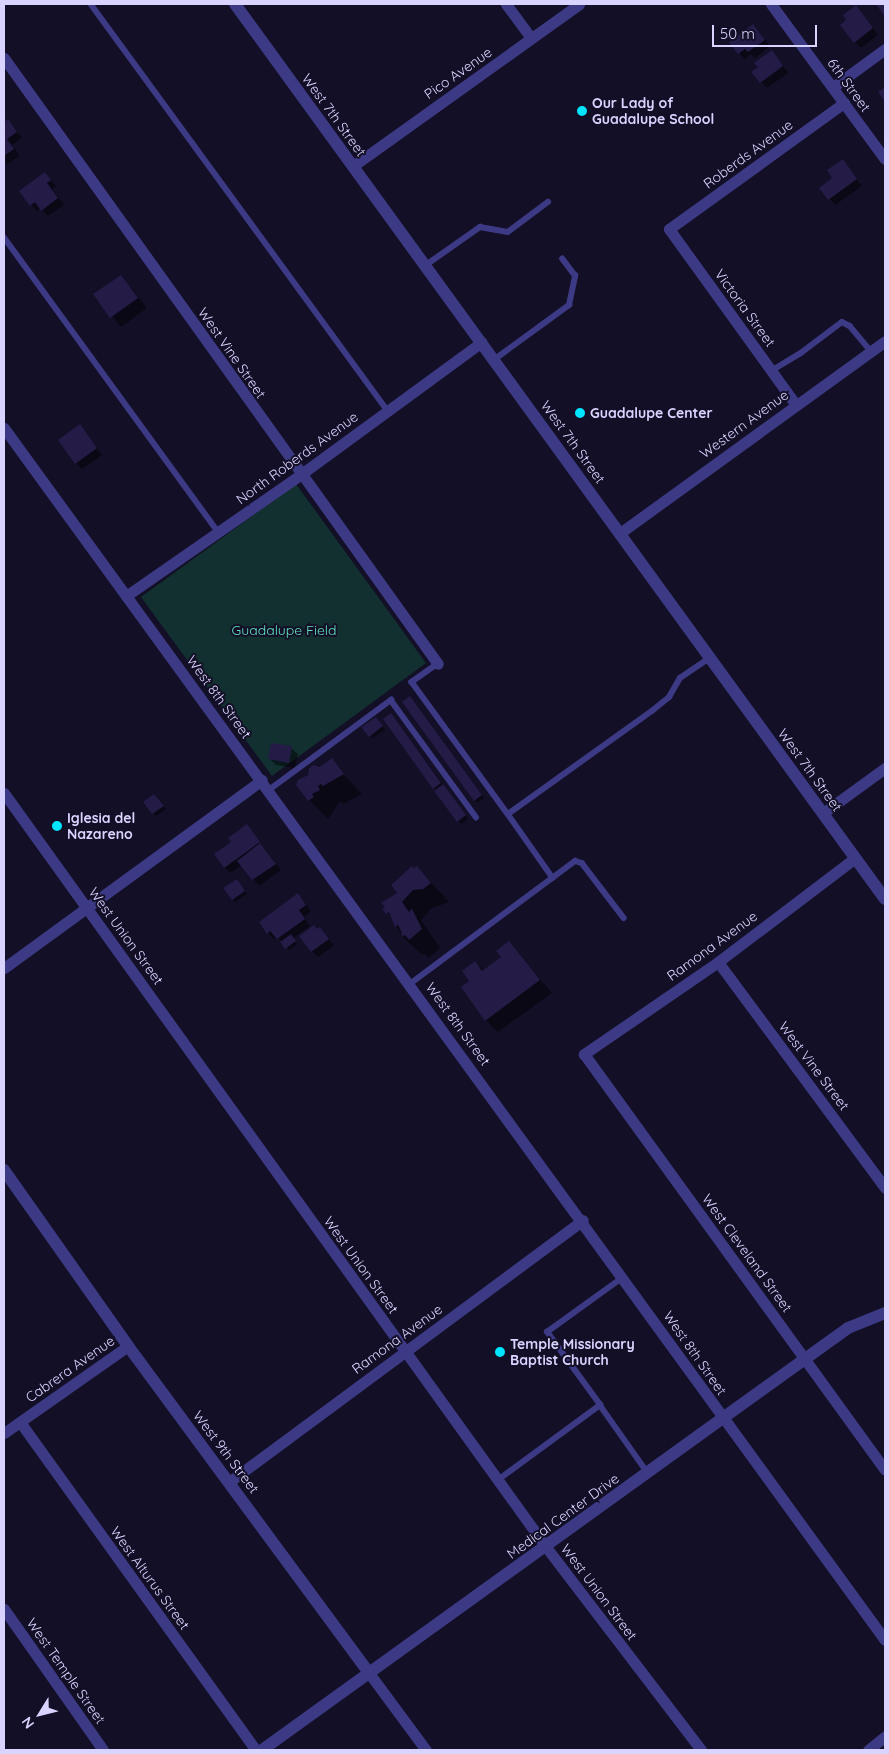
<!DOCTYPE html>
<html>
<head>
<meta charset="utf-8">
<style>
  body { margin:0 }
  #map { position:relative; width:889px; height:1754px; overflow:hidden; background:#130f26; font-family:Quicksand,sans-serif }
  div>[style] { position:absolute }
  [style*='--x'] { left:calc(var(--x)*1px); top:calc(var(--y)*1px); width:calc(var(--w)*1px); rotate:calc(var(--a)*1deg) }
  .green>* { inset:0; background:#12302f }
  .shadow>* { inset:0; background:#0007 }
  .building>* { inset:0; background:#241b47 }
  .service>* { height:5.5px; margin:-2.75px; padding:0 2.75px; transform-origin:2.75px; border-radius:2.75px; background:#3d3a85 }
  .minor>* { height:11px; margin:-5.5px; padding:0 5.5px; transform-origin:5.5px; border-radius:5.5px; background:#3d3a85 }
  .tertiary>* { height:12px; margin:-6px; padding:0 6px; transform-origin:6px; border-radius:6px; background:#3d3a85 }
  .dots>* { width:14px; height:14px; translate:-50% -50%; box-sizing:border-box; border:2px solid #130f26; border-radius:50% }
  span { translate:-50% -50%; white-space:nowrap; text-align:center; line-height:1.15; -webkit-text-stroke:4px #130f26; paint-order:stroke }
  .street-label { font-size:14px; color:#d9d4ff }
  .poi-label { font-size:14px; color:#d9d4ff; font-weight:700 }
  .left { translate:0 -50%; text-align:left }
  .park-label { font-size:14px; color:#5fe0c0 }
  .frame { position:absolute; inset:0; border:5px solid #d9d4ff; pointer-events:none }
  .north { position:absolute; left:15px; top:1689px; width:50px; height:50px; -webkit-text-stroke:4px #130f26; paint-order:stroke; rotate:234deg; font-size:14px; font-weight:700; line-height:20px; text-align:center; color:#d9d4ff }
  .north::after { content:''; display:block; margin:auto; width:18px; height:22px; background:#d9d4ff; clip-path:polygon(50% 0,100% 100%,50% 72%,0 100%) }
  .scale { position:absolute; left:712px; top:25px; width:105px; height:22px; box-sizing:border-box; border:2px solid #d9d4ff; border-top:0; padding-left:6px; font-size:15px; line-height:18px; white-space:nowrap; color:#d9d4ff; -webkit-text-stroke:4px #130f26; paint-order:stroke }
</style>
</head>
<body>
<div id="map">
  <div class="green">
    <i style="clip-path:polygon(296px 484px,426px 663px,272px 776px,141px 597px)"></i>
  </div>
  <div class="shadow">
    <i style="clip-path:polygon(856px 6px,878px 35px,861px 48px,855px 42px)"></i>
    <i style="clip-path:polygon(759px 32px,770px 46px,755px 58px,751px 54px,745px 59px,739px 53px)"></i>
    <i style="clip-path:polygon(777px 58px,788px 73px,767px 88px,761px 82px,759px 67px)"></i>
    <i style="clip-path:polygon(8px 121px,22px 138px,12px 145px,20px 156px,6px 165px,4px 124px)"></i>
    <i style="clip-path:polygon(842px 161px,862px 186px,835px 205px,821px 188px,834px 178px)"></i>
    <i style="clip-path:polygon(45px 174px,56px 186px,52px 189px,64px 205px,48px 216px,41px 208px,37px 211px,31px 205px)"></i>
    <i style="clip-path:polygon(121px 276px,147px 308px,121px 327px,95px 295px)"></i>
    <i style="clip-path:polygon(80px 426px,102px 455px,82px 469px,76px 463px)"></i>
    <i style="clip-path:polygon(413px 700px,484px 798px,477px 803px,475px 800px)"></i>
    <i style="clip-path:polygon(394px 718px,468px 819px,461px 824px,434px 788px)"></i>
    <i style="clip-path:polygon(378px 721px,385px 730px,372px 738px,370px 736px)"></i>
    <i style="clip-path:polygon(291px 748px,298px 754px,295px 768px,276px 765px,270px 759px)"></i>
    <i style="clip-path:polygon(329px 760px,362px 794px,343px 804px,340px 801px,328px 819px,309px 800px,309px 776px,310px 769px,318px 765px,321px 769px)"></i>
    <i style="clip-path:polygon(157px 798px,166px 809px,156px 816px,153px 813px)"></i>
    <i style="clip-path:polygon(247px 826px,281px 870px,259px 886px,242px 865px,231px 873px,224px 867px,232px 842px)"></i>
    <i style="clip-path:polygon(412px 867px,417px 867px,449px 902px,432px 908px,421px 920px,440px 948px,429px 958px,424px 953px,422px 955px,403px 937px,383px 904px,399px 893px,392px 884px)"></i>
    <i style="clip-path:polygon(239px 883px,247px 894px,235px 902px,233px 899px)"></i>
    <i style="clip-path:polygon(298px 894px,311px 911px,304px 917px,310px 926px,293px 938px,297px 944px,289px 950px,277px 936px,274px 939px,268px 933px)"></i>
    <i style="clip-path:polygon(320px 928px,334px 946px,318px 957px,312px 951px)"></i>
    <i style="clip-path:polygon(508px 943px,552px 993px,498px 1032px,486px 1020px,475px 963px,484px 971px,502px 958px)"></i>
  </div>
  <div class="building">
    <i style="clip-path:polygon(876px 4px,885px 4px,885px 17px)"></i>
    <i style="clip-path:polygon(856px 5px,873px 28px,854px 43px,840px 25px,846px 20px,843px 15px)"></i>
    <i style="clip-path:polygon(753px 24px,765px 40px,748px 52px,745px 49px,738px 54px,729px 42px)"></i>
    <i style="clip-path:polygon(772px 50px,783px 66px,760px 83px,751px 72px,758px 67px,754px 63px)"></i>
    <i style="clip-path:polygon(885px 87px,885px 102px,878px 92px)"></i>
    <i style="clip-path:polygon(8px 119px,17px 132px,7px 139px,14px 149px,4px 156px,4px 122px)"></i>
    <i style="clip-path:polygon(843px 159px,857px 179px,828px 200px,819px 188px,832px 178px,827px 170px)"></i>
    <i style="clip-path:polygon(45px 172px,51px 180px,47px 183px,58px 198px,41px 211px,35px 202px,30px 206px,19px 191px)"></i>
    <i style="clip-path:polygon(121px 275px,138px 298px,110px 318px,93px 294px)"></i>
    <i style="clip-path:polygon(80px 424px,97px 448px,75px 464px,58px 440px)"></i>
    <i style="clip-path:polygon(410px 696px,482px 795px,474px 801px,402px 702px)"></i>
    <i style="clip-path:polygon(391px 713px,441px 783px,433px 789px,383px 719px)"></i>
    <i style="clip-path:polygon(376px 717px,383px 726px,369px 737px,361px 727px)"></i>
    <i style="clip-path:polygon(271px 743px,292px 746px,289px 763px,268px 759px)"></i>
    <i style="clip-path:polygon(332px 758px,344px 774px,323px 786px,321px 784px,318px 786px,320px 790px,312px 794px,314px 797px,308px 801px,296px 785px,298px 780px,308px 775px,309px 768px,314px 765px,320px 767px)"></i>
    <i style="clip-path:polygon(443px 784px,466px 815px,457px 822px,434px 791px)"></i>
    <i style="clip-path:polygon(154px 794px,164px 806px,152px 814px,143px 802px)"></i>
    <i style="clip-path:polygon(247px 824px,260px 842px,224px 868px,214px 854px,231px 842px,228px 838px)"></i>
    <i style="clip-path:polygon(260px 843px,276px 864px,252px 880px,237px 861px)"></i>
    <i style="clip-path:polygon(412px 866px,414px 868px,417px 866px,431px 883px,423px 889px,413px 890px,402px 902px,409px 912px,412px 909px,422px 929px,409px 940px,405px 935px,402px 937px,401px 931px,398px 925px,395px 927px,389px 912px,386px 914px,382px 909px,385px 907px,381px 903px,397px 893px,391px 885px)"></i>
    <i style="clip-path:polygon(237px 879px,245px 891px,232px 900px,223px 888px)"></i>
    <i style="clip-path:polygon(298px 893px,306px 905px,299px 910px,305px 919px,277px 939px,270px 931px,267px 934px,259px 922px)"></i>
    <i style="clip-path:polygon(314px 925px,317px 929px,320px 927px,329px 939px,311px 952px,299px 936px)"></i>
    <i style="clip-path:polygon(291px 934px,296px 941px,285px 949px,280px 942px)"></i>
    <i style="clip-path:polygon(509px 941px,540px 980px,485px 1021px,461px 987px,469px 981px,462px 971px,475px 961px,482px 971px,501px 957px,496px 951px)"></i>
  </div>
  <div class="service">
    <i style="--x:91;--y:4;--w:504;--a:53.88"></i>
    <i style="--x:4;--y:237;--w:364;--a:54"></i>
    <i style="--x:426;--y:265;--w:66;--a:-35.1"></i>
    <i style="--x:480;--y:227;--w:28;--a:10"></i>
    <i style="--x:508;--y:232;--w:50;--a:-36.9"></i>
    <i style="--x:495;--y:359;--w:92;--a:-36.1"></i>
    <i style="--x:569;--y:305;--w:30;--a:-78"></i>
    <i style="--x:575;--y:276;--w:21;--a:-127"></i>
    <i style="--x:771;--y:371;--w:35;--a:-31"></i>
    <i style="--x:801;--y:353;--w:51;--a:-37.1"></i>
    <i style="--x:842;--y:322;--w:9;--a:27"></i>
    <i style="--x:850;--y:326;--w:33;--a:50"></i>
    <i style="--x:438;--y:664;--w:32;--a:145"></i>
    <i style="--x:412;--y:682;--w:163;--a:54"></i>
    <i style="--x:508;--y:814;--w:177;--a:-35.6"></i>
    <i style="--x:652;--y:711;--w:22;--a:-39"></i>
    <i style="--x:669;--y:697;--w:22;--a:-60"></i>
    <i style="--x:680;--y:678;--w:36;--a:-34"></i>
    <i style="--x:269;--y:790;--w:152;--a:-36.4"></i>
    <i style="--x:391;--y:700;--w:145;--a:54"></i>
    <i style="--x:508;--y:814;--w:78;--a:54.9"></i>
    <i style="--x:410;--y:984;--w:206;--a:-36.7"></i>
    <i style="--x:575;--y:861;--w:7;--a:16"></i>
    <i style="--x:582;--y:863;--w:69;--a:52.6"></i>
    <i style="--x:600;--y:1405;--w:83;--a:54.8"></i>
    <i style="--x:498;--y:1480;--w:127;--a:-36.3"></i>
    <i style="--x:600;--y:1405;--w:90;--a:-126"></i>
    <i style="--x:547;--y:1332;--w:92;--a:-35.8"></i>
  </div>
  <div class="minor">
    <i style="--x:506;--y:4;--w:42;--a:53.7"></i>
    <i style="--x:771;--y:4;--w:192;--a:53.7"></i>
    <i style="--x:4;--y:58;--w:745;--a:54.39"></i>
    <i style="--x:833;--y:87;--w:64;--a:-36.2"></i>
    <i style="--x:353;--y:166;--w:278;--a:-35.6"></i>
    <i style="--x:796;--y:405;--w:217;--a:-125.8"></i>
    <i style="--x:669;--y:229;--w:216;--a:-35.8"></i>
    <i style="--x:4;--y:428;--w:1498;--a:53.99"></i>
    <i style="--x:620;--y:533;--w:327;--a:-35.9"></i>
    <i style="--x:126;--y:596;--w:212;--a:-34.8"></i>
    <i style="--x:300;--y:475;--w:225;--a:-36.2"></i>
    <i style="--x:4;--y:793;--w:929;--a:54.29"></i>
    <i style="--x:546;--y:1547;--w:255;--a:52.6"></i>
    <i style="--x:823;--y:813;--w:77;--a:-36"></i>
    <i style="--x:855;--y:858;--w:172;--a:142.8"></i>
    <i style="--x:718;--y:962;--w:163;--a:145.5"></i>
    <i style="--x:584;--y:1054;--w:513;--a:54.11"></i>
    <i style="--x:718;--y:962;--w:281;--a:53.5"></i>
    <i style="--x:4;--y:968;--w:319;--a:-36.1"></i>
    <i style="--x:20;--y:1422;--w:404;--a:54.3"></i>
    <i style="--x:4;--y:1433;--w:151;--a:-35.1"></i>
    <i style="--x:229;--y:1482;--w:440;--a:-36.5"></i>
    <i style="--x:4;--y:1609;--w:172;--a:54.9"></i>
    <i style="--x:369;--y:1673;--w:96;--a:53.5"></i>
    <i style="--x:868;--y:1750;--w:22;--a:-39"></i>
  </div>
  <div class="tertiary">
    <i style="--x:235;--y:4;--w:1106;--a:54.01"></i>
    <i style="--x:4;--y:1170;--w:215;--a:54.8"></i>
    <i style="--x:128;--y:1346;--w:406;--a:53.6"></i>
    <i style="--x:262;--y:1750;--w:722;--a:-35.76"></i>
    <i style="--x:848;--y:1328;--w:40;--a:-22"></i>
  </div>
  <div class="dots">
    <i style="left:582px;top:111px;background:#00e5ff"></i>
    <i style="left:580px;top:413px;background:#00e5ff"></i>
    <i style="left:57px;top:826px;background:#00e5ff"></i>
    <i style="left:500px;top:1352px;background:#00e5ff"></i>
  </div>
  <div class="street-label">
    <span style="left:458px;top:73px;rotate:-35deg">Pico Avenue</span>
    <span style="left:849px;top:85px;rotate:54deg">6th Street</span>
    <span style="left:334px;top:115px;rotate:54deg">West 7th Street</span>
    <span style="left:748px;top:154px;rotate:-36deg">Roberds Avenue</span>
    <span style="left:745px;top:308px;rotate:54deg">Victoria Street</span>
    <span style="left:232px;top:353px;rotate:55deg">West Vine Street</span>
    <span style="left:744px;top:424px;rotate:-36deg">Western Avenue</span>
    <span style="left:573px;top:442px;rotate:54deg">West 7th Street</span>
    <span style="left:297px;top:458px;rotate:-36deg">North Roberds Avenue</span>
    <span style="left:219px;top:697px;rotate:54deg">West 8th Street</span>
    <span style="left:810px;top:770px;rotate:54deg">West 7th Street</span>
    <span style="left:126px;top:936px;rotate:54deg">West Union Street</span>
    <span style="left:712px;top:946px;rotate:-36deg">Ramona Avenue</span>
    <span style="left:458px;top:1024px;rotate:54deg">West 8th Street</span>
    <span style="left:814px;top:1066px;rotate:53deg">West Vine Street</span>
    <span style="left:747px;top:1253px;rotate:54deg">West Cleveland Street</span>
    <span style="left:361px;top:1265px;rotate:54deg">West Union Street</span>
    <span style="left:397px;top:1339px;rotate:-36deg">Ramona Avenue</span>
    <span style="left:695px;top:1353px;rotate:55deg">West 8th Street</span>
    <span style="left:70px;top:1369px;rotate:-35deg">Cabrera Avenue</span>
    <span style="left:226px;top:1452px;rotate:53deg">West 9th Street</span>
    <span style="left:563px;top:1516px;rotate:-36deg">Medical Center Drive</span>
    <span style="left:150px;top:1578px;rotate:54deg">West Alturus Street</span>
    <span style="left:599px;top:1592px;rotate:53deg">West Union Street</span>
    <span style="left:66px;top:1671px;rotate:55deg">West Temple Street</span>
  </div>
  <div class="poi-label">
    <span class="left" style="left:592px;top:111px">Our Lady of<br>Guadalupe School</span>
    <span class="left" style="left:590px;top:413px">Guadalupe Center</span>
    <span class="left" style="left:67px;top:826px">Iglesia del<br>Nazareno</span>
    <span class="left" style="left:510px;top:1352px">Temple Missionary<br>Baptist Church</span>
  </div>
  <div class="park-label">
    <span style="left:284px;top:630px">Guadalupe Field</span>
  </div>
  <div class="frame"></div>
  <div class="north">N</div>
  <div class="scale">50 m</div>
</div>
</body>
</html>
